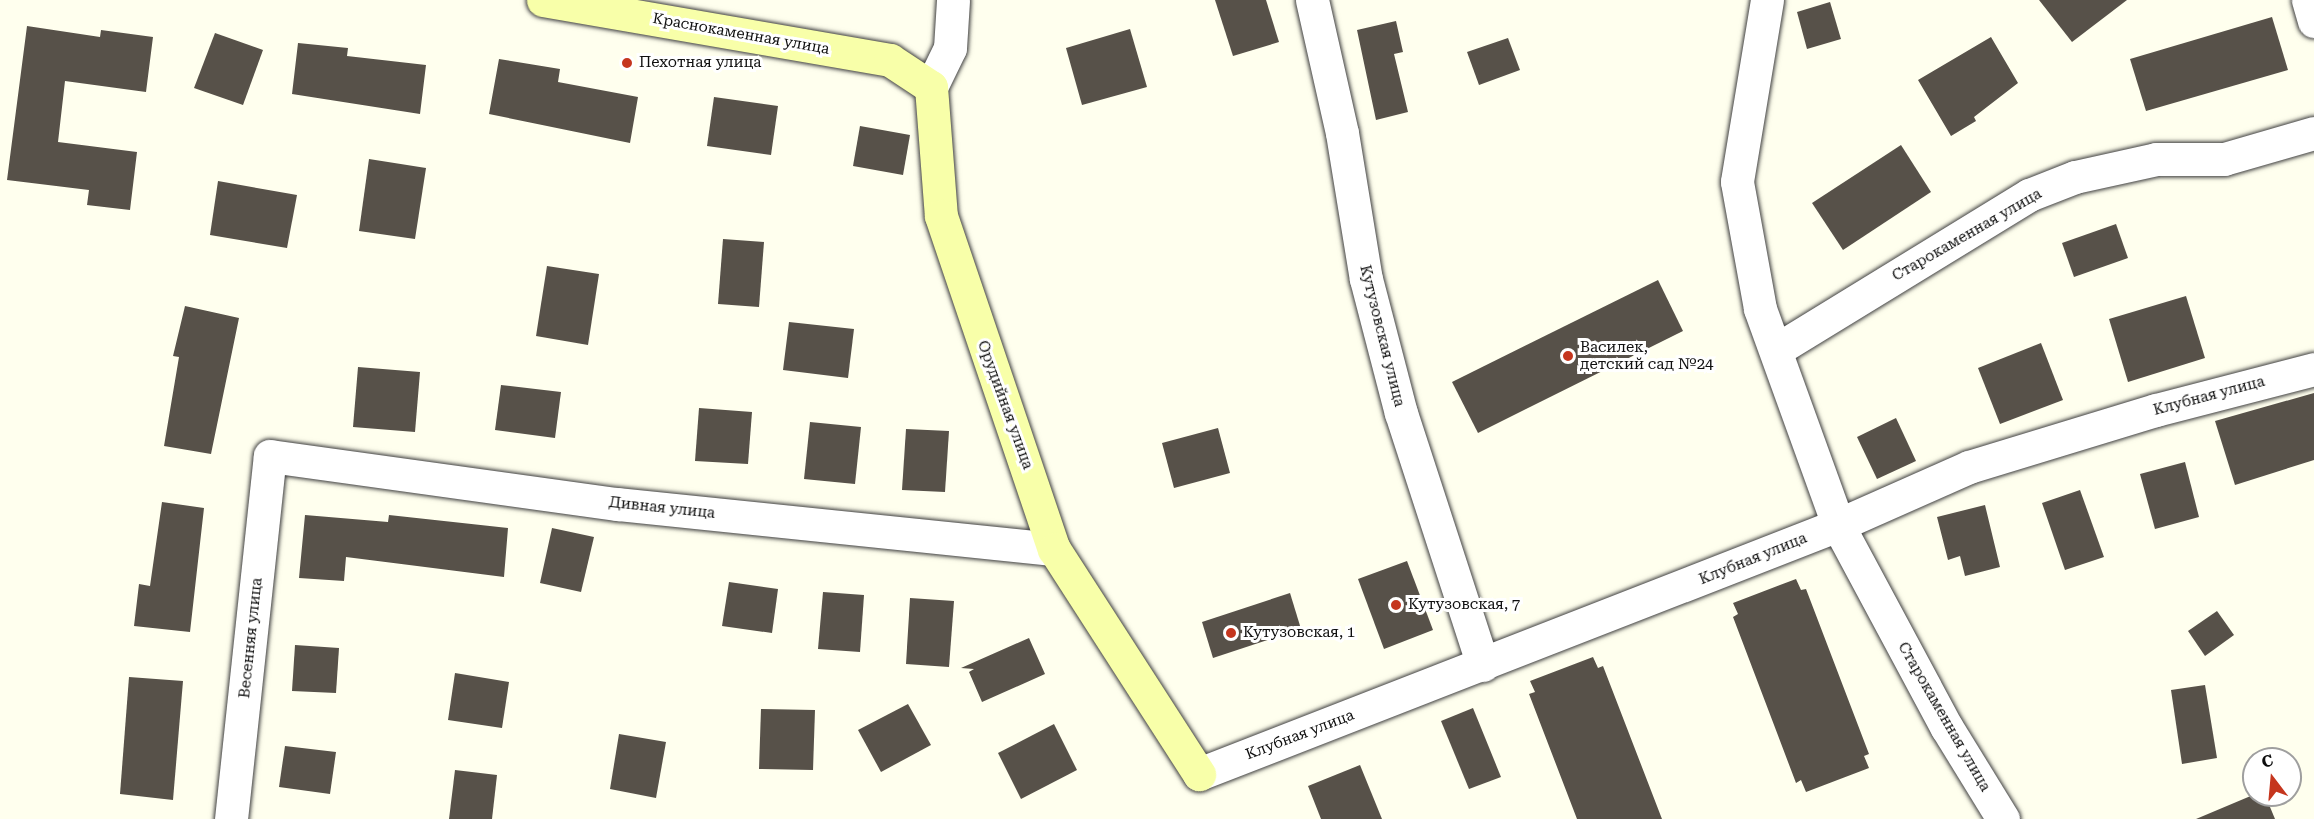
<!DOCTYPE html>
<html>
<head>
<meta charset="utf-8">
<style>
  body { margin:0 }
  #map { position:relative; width:2314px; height:819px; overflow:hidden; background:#ffe; font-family:"Roboto Serif",serif }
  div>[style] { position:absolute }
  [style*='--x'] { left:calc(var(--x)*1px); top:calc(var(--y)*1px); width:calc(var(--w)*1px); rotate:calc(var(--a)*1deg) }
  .building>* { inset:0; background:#575149 }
  .roads { filter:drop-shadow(0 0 2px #414141) drop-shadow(0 0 2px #414141) }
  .street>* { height:33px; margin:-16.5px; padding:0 16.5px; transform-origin:16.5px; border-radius:16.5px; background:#fff }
  .secondary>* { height:33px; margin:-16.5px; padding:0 16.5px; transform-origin:16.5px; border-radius:16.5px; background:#f8ffa9 }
  .dots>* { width:16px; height:16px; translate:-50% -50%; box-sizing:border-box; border:3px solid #fff; border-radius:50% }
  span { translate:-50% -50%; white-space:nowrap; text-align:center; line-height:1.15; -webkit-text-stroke:6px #fff; paint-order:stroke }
  .street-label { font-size:15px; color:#0e0e0e }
  .poi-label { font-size:15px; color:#0e0e0e }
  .left { translate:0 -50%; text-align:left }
  .north { position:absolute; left:2242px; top:747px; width:60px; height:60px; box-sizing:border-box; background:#fff; border:2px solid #9f9f9f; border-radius:50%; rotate:344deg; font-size:16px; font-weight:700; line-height:24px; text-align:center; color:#0e0e0e }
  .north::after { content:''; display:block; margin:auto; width:21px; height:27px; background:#c5361e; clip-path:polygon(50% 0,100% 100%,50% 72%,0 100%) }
</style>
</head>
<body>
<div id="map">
  <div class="building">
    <i style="clip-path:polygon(1215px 0,1266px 0,1279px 42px,1233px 56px)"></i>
    <i style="clip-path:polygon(2039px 0,2127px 0,2072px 42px)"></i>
    <i style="clip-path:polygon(1830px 2px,1841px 39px,1807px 49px,1797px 12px)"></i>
    <i style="clip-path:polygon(2272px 17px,2288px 70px,2146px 111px,2130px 59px)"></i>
    <i style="clip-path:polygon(1396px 21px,1403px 52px,1394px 54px,1408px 112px,1376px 120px,1357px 30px)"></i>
    <i style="clip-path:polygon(27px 26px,100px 37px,101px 30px,153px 37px,146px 92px,65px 81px,58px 142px,137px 152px,130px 210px,87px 205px,89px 190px,7px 180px)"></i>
    <i style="clip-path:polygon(1130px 29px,1147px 87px,1082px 105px,1066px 48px)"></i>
    <i style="clip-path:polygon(215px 33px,263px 50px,243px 105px,194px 88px)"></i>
    <i style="clip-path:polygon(1991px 37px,2018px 83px,1974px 117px,1976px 121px,1951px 136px,1918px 80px)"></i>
    <i style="clip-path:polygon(1508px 38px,1520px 70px,1479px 85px,1467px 52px)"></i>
    <i style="clip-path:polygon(298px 43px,348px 48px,347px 56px,426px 65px,420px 114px,292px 94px)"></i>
    <i style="clip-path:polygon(499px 59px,560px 69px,558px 82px,638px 97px,630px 143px,489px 114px)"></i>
    <i style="clip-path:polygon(714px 97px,778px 106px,771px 155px,707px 146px)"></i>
    <i style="clip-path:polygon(860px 126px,910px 135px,903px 175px,853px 166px)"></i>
    <i style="clip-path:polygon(1901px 145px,1931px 192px,1843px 250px,1812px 203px)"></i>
    <i style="clip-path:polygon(369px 159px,426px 168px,415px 239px,359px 231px)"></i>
    <i style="clip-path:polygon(218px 181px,297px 195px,287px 248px,210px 235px)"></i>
    <i style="clip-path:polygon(2116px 224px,2128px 258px,2074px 277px,2062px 243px)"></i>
    <i style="clip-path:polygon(723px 239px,764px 242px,759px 307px,718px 304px)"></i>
    <i style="clip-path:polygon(547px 266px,599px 274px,588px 345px,536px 336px)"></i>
    <i style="clip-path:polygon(1658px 280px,1683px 331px,1478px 433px,1452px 382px)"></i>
    <i style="clip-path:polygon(2186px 296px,2205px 358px,2128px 382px,2109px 319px)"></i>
    <i style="clip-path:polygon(185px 306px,239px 318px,211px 454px,164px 446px,179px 357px,173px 356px)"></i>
    <i style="clip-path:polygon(789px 322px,854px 329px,848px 378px,783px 370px)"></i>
    <i style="clip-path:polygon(2041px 343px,2063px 400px,2000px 424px,1978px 368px)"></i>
    <i style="clip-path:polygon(358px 367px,420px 372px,415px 432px,353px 427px)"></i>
    <i style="clip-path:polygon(501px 385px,561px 392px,555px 438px,495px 430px)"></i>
    <i style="clip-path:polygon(2314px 393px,2314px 460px,2235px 485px,2215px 421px)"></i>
    <i style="clip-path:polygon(699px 408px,752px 412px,748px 464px,695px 461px)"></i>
    <i style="clip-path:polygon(1896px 418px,1916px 461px,1877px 479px,1857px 437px)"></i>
    <i style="clip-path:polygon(810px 422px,861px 427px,855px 484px,804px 479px)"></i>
    <i style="clip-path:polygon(1218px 428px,1230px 473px,1174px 488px,1162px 443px)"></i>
    <i style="clip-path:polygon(906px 429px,949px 431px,945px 492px,902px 490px)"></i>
    <i style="clip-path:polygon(2185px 462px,2199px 517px,2155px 529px,2140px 474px)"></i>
    <i style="clip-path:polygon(2080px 490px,2104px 557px,2065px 570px,2042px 503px)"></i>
    <i style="clip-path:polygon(162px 502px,204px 508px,190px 632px,134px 626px,139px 584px,150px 586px)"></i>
    <i style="clip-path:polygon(1985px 505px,2000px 567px,1965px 576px,1960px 556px,1948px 560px,1937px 517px)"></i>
    <i style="clip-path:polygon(305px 515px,388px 522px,389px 515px,508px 528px,504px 577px,346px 557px,344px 581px,299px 578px)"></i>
    <i style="clip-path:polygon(552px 528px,594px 537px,581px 592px,540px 583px)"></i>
    <i style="clip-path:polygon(1407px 561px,1433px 630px,1384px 649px,1358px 579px)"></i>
    <i style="clip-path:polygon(1796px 579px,1801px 590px,1806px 589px,1869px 754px,1864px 756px,1869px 768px,1806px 792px,1801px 780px,1796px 783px,1733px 617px,1738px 614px,1733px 603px)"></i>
    <i style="clip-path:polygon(729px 582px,778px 589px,772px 633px,722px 626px)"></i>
    <i style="clip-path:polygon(823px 592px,864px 595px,860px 652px,818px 649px)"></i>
    <i style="clip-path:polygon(1290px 593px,1301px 629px,1213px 658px,1202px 622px)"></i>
    <i style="clip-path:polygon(910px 598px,954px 601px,949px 667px,906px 664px)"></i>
    <i style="clip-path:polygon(2217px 611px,2234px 635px,2205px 656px,2188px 631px)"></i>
    <i style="clip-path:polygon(1029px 638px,1045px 674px,982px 702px,969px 672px,974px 669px,961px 668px)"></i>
    <i style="clip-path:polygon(295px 645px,339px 648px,336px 693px,292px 691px)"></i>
    <i style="clip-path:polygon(1593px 657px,1598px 668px,1603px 666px,1662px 819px,1577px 819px,1529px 694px,1535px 692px,1530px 681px)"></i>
    <i style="clip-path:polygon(455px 673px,509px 682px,502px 728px,448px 720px)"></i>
    <i style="clip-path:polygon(129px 677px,183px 681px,173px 800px,120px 794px)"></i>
    <i style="clip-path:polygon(2205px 685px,2217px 758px,2182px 764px,2171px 690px)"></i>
    <i style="clip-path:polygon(908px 704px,931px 745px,881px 772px,858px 730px)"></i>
    <i style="clip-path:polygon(1473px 708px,1501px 777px,1469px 789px,1441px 721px)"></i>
    <i style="clip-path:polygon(761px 709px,815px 710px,813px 770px,759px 769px)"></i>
    <i style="clip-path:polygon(1054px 724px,1077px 770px,1021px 799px,998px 753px)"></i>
    <i style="clip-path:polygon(619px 734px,666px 742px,656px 798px,610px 789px)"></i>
    <i style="clip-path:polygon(285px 746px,336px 752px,330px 794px,279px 787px)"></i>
    <i style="clip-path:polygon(1360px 765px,1382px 819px,1321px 819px,1308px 786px)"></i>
    <i style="clip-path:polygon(455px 770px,497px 775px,492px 819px,449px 819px)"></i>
    <i style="clip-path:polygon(2253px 795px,2265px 795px,2275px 819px,2196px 819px)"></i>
  </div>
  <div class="roads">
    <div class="street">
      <i style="--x:1312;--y:0;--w:136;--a:77.3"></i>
      <i style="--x:1342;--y:133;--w:148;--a:80.7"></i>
      <i style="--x:1366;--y:279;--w:138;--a:75.4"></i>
      <i style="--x:1401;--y:413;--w:265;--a:72"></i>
      <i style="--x:1767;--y:0;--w:184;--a:99.4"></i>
      <i style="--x:1737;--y:182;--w:129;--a:79.7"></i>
      <i style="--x:1760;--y:309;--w:230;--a:70.1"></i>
      <i style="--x:1838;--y:525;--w:230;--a:61.8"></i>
      <i style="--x:1947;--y:728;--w:107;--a:58.4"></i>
      <i style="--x:2308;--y:0;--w:22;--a:74"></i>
      <i style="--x:931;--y:87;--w:43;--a:-64"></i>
      <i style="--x:950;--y:48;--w:48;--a:-86.4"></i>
      <i style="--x:1776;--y:350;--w:297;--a:-31.5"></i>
      <i style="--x:2029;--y:195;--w:49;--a:-21.4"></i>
      <i style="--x:2075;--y:177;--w:83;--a:-12.5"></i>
      <i style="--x:2156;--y:159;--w:68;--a:0"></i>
      <i style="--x:2224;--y:159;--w:94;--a:-16.1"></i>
      <i style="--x:1199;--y:774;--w:686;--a:-21.29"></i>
      <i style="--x:1838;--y:525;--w:143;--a:-23.9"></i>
      <i style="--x:1969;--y:467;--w:195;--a:-17"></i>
      <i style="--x:2156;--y:410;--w:163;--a:-14.5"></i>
      <i style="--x:231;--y:819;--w:365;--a:-83.9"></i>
      <i style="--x:270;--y:456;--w:351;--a:7.9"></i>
      <i style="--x:618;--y:504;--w:438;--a:5.9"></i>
    </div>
    <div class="secondary">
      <i style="--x:543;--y:0;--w:352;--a:9.8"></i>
      <i style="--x:890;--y:60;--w:49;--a:33.4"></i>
      <i style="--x:931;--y:87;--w:129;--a:85.6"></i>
      <i style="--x:941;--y:216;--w:352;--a:71.3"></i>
      <i style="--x:1054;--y:549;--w:268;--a:57.2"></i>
    </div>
  </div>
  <div class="dots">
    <i style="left:627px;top:63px;background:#c5361e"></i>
    <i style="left:1568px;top:356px;background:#c5361e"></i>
    <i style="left:1396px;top:605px;background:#c5361e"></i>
    <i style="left:1231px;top:633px;background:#c5361e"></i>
  </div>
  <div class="street-label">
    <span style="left:741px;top:34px;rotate:10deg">Краснокаменная улица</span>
    <span style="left:1967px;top:235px;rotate:-30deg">Старокаменная улица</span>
    <span style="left:1382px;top:336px;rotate:76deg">Кутузовская улица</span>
    <span style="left:2209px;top:396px;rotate:-15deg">Клубная улица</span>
    <span style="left:1005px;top:405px;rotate:70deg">Орудийная улица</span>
    <span style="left:662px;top:508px;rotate:6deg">Дивная улица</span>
    <span style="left:1753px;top:559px;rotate:-22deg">Клубная улица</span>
    <span style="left:251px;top:638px;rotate:-84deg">Весенняя улица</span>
    <span style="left:1944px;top:717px;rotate:60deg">Старокаменная улица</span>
    <span style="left:1300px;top:735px;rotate:-21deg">Клубная улица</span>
  </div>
  <div class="poi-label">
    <span class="left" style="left:639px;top:63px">Пехотная улица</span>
    <span class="left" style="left:1580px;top:356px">Василек,<br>детский сад №24</span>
    <span class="left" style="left:1408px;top:605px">Кутузовская, 7</span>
    <span class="left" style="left:1243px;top:633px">Кутузовская, 1</span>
  </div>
  <div class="north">С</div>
</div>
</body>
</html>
